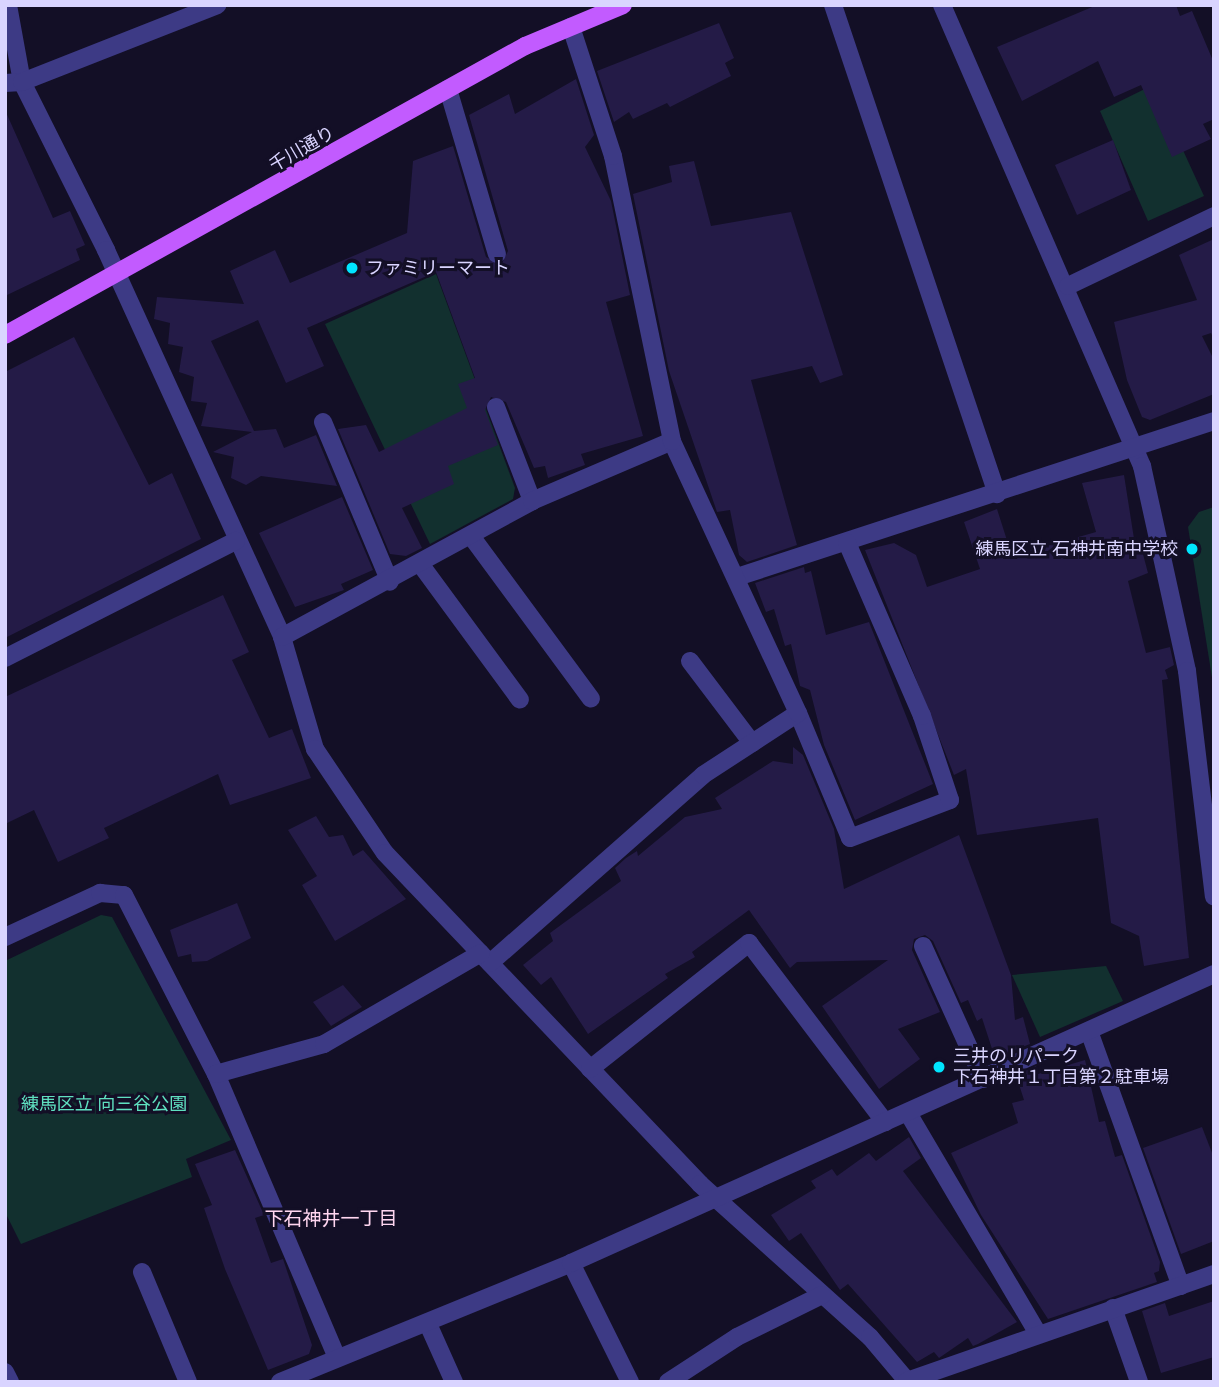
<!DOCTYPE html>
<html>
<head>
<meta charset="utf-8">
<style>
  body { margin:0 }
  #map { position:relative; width:1219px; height:1387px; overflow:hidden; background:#130f26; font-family:Montserrat,"Noto Sans JP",sans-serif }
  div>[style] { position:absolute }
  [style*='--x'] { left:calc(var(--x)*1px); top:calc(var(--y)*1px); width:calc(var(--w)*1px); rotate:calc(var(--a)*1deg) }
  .green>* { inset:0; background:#12302f }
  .building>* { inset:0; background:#241b47 }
  .minor>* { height:18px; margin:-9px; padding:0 9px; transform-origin:9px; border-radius:9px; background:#3d3a85 }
  .major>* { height:18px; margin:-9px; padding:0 9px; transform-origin:9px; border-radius:9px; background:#c25bff }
  .dots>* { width:19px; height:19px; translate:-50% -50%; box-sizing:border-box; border:4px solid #130f26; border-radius:50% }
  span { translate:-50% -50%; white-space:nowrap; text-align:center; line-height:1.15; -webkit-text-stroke:6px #130f26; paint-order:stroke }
  .street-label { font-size:18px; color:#d9d4ff }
  .poi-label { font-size:18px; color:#d9d4ff }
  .left { translate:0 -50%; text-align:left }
  .right { translate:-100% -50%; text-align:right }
  .park-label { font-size:18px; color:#5fe0c0 }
  .neighbourhood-label { font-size:19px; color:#ffd6f0 }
  .frame { position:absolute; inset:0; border:7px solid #d9d4ff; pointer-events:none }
</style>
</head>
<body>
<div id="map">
  <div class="green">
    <i style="clip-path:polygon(1153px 85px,1204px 196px,1148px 221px,1100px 111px)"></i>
    <i style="clip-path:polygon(436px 274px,515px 488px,513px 499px,430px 544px,325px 324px)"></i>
    <i style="clip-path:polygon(1214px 507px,1214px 690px,1188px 527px,1199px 512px)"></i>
    <i style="clip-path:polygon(101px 915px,112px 917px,231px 1140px,186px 1159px,192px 1177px,21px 1244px,5px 1212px,5px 961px)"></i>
    <i style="clip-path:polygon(1106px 966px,1123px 1001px,1040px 1037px,1012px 975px)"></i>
  </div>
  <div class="building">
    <i style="clip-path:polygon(1097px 5px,1176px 5px,1180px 16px,1192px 11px,1214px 63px,1214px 119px,1203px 124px,1211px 139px,1172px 157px,1141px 85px,1114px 97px,1098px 61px,1022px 101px,997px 47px)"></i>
    <i style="clip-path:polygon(719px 23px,734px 58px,725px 63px,731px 76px,670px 107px,667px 103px,633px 119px,629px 112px,614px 122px,597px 71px)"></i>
    <i style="clip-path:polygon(576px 79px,594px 135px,585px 147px,611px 201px,630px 295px,606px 302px,643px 436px,581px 454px,585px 465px,548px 478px,545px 466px,534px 468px,506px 402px,491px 397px,485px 410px,498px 445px,448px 466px,454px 484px,402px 508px,422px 548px,406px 556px,390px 554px,338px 429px,366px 425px,379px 452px,467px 408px,458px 384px,475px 378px,436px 272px,307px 328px,324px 366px,286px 383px,258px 320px,211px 341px,254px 431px,276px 429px,284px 448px,316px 435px,337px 486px,261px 476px,246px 485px,231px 478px,234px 457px,213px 452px,252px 432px,201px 426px,207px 403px,191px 401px,194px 377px,179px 372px,183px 347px,168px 344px,170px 323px,154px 319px,157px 297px,244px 304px,230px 271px,275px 250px,290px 283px,407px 233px,413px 161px,453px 146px,486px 257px,501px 265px,508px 251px,469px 115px,509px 94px,515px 114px)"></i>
    <i style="clip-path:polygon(5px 110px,53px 218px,70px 211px,85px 245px,76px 249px,80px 260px,5px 296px)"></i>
    <i style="clip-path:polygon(1113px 140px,1131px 190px,1077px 215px,1055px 165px)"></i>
    <i style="clip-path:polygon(694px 161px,711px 226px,791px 212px,843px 375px,820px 383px,812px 366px,751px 380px,797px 545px,747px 562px,739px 555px,730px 510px,717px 512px,669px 371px,633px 194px,672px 182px,669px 166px)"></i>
    <i style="clip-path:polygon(1214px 239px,1214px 339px,1211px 333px,1202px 336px,1214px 360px,1214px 394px,1150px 420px,1142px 417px,1127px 380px,1114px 322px,1197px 300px,1179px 255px)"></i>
    <i style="clip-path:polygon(74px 337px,149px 485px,172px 473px,201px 539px,5px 638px,5px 372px)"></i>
    <i style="clip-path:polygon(1124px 475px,1135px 545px,1140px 543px,1148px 573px,1128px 581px,1146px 653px,1170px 647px,1174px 665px,1165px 670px,1168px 679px,1162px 680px,1189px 958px,1144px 966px,1139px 936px,1111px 923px,1098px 818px,977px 835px,966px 769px,954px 775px,865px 550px,894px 543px,916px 555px,927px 587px,980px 569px,964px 522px,997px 509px,1012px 556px,1096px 532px,1082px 483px)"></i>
    <i style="clip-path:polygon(342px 497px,373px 570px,341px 584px,344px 590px,295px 607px,259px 533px)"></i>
    <i style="clip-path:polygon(804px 567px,805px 573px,811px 571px,826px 635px,869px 622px,933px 784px,855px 820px,824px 745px,810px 690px,800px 686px,791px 644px,785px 646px,774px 609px,766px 612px,755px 583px)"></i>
    <i style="clip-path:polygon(223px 595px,249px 652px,232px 660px,269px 738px,292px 729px,311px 778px,230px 805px,218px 774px,104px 828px,109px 838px,58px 862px,34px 810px,5px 824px,5px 697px)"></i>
    <i style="clip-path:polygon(793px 747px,803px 755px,834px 829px,844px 889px,959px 835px,1011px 975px,1015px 1020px,1023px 1017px,1030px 1044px,995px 1058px,982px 1018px,977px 1021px,968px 1000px,961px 1003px,933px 941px,925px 935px,914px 939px,912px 950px,940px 1012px,898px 1029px,920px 1059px,879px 1089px,822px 1006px,888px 960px,797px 962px,790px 968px,749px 910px,692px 952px,695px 957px,665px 974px,668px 978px,588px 1034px,551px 977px,541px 985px,523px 965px,553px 941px,550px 933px,621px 881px,615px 868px,626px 858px,637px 851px,638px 856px,685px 817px,722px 809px,715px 798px,773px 761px,793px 764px)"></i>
    <i style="clip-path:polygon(316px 816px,329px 837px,343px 835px,353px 856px,363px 850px,406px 899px,335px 941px,302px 885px,317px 876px,288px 830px)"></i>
    <i style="clip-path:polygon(237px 903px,251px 938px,207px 961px,192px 962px,191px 954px,178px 957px,170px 930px)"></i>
    <i style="clip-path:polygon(343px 985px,362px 1007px,331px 1026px,313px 1002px)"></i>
    <i style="clip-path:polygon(1085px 1060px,1099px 1122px,1105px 1121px,1115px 1157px,1122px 1155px,1160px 1262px,1159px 1271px,1154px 1273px,1157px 1282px,1048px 1319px,981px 1215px,951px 1153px,1018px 1123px,1012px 1103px,1024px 1100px,1016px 1075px,1036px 1066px,1038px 1074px)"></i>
    <i style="clip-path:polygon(1202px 1127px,1214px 1158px,1214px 1241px,1181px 1254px,1143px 1148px)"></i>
    <i style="clip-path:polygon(909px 1137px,921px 1158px,903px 1171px,1017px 1322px,978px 1344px,973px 1346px,968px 1338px,939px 1358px,934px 1352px,917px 1362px,848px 1284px,840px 1290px,801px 1233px,789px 1241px,771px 1215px,816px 1188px,811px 1181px,832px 1169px,837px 1176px,869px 1153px,876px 1161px)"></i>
    <i style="clip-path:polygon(235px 1150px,264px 1215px,255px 1218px,271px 1263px,283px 1259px,312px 1345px,309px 1354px,268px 1370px,225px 1269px,204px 1208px,212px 1205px,195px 1164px)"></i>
    <i style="clip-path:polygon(1214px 1301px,1214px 1357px,1161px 1373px,1142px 1311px,1165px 1303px,1169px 1316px)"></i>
  </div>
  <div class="minor">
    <i style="--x:8;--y:5;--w:78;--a:79.7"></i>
    <i style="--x:22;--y:82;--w:188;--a:63.4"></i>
    <i style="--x:106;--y:250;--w:425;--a:65.5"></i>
    <i style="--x:282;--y:637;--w:117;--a:73.6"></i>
    <i style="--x:315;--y:749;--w:125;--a:56.1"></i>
    <i style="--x:385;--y:853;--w:457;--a:46.4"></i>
    <i style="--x:700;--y:1184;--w:229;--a:42"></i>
    <i style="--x:870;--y:1337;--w:59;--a:49.8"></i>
    <i style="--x:833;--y:5;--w:516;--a:71.46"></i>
    <i style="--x:942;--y:5;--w:503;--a:66.55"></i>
    <i style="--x:1142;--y:466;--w:210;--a:77.6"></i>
    <i style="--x:1187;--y:671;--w:227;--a:83.2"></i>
    <i style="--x:5;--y:83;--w:17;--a:-3"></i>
    <i style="--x:22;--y:82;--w:210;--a:-21.5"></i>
    <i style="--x:448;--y:89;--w:172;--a:73.5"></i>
    <i style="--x:1068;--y:286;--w:162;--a:-25.6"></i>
    <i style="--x:496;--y:407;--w:101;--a:69"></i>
    <i style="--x:323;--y:422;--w:173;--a:67.3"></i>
    <i style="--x:471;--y:536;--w:202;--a:53.6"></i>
    <i style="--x:421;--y:565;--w:167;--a:53.7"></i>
    <i style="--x:737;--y:577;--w:502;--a:-18.11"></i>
    <i style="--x:282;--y:637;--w:285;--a:-28.5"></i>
    <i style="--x:532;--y:501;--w:152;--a:-23.2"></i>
    <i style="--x:5;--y:658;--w:259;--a:-26.9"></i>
    <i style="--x:690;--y:661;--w:103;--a:52.9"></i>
    <i style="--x:798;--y:713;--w:135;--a:67.4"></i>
    <i style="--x:850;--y:838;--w:107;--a:-20.8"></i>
    <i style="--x:950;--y:800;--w:89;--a:-108.4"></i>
    <i style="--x:922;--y:716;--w:189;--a:-113.4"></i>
    <i style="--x:5;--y:937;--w:105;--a:-24.9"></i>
    <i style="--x:100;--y:893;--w:24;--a:5"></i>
    <i style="--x:124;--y:895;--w:201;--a:62.8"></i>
    <i style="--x:216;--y:1074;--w:309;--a:66.9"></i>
    <i style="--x:923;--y:946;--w:146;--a:65.7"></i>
    <i style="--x:490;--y:963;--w:284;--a:-41.4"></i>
    <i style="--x:703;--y:775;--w:113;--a:-33.1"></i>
    <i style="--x:798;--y:713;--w:300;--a:-114.9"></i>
    <i style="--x:672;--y:441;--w:291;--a:-101.7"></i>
    <i style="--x:613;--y:156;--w:136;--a:-108"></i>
    <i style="--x:1089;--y:1031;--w:271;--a:70.2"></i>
    <i style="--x:590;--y:1069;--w:203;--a:-38.4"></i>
    <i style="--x:749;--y:943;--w:225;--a:52.8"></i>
    <i style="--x:216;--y:1074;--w:112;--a:-15.5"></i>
    <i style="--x:324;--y:1044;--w:181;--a:-30.1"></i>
    <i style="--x:908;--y:1113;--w:256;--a:59.5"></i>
    <i style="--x:571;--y:1263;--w:133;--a:63.6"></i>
    <i style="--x:142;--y:1272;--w:119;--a:67.3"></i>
    <i style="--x:1113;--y:1308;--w:78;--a:70.6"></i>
    <i style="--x:428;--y:1324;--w:64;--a:65.9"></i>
    <i style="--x:5;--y:1372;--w:11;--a:63"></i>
    <i style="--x:907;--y:1381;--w:325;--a:-19.2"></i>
    <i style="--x:280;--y:1382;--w:314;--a:-22.2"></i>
    <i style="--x:571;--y:1263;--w:705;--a:-24.2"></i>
    <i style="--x:668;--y:1382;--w:82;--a:-33.1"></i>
    <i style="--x:737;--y:1337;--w:95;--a:-26.3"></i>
  </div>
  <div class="major">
    <i style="--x:5;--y:335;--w:595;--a:-29.06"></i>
    <i style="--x:525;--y:46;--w:106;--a:-22.7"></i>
  </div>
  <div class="dots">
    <i style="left:352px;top:268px;background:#00e5ff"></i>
    <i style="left:1192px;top:549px;background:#00e5ff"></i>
    <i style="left:939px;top:1067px;background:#00e5ff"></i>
  </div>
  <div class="street-label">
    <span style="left:302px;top:149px;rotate:-30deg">千川通り</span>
  </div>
  <div class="poi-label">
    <span class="left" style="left:366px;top:268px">ファミリーマート</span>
    <span class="right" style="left:1178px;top:549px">練馬区立 石神井南中学校</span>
    <span class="left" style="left:953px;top:1067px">三井のリパーク<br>下石神井１丁目第２駐車場</span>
  </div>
  <div class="park-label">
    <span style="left:104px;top:1104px">練馬区立 向三谷公園</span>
  </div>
  <div class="neighbourhood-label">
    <span style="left:331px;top:1219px">下石神井一丁目</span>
  </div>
  <div class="frame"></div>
</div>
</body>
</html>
